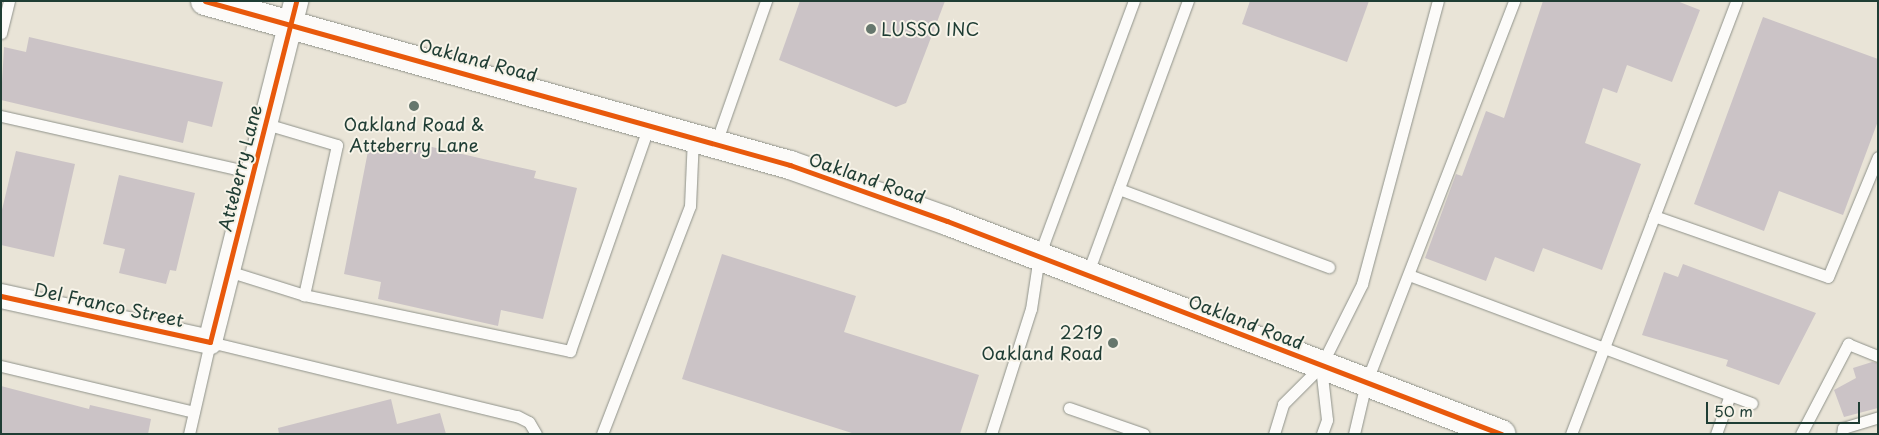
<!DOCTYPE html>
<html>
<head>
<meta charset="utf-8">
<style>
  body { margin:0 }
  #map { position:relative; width:1879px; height:435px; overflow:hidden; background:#e9e4d7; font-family:"Playpen Sans",sans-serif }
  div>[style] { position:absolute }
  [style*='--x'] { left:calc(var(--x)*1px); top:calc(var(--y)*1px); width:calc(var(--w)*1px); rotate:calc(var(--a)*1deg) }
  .building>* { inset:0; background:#cbc3c6 }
  .roads { filter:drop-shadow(0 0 1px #8f928a) drop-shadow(0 0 1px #8f928a) }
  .service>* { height:11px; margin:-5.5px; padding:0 5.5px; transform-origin:5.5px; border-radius:5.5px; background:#fcfbf9 }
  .minor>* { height:24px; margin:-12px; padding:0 12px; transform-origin:12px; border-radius:12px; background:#fcfbf9 }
  .primary>* { height:28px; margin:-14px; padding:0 14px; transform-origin:14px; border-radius:14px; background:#fcfbf9 }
  .cycleway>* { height:5px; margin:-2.5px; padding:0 2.5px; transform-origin:2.5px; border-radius:2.5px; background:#e8590c }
  .dots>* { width:14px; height:14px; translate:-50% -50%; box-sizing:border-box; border:2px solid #f7f3e8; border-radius:50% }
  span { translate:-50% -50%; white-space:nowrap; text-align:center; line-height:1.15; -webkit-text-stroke:4px #f7f3e8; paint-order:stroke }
  .poi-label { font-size:18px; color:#1f3d34 }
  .left { translate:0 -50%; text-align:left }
  .right { translate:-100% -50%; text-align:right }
  .street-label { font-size:18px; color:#1f3d34 }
  .frame { position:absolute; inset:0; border:2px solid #1f3d34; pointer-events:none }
  .scale { position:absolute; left:1706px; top:402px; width:154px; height:22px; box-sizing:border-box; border:2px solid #1f3d34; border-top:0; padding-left:6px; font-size:15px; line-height:18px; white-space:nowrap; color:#1f3d34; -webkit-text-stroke:4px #f7f3e8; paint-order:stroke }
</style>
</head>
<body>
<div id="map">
  <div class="building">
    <i style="clip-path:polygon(800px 1px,945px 1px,906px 103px,896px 107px,779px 60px)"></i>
    <i style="clip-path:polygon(1250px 1px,1369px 1px,1347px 62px,1242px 24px)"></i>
    <i style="clip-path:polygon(1543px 1px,1677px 1px,1700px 10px,1672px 82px,1627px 65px,1617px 93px,1603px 88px,1585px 143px,1641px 164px,1602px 270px,1543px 248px,1534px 272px,1495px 257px,1486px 281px,1425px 258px,1456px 174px,1462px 176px,1486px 111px,1504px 118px)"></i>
    <i style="clip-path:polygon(1763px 17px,1878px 59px,1878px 121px,1843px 215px,1779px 191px,1764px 231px,1694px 204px)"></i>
    <i style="clip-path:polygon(29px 37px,223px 82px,212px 127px,188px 121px,183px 143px,1px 100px,4px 47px,26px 52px)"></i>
    <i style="clip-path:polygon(370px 141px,414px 151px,415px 143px,492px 161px,536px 171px,534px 178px,577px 188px,543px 319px,501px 310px,498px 326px,378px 299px,381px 282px,344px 274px)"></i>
    <i style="clip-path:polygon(16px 151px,75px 164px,54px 257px,1px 245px,1px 214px)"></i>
    <i style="clip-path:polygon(119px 175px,195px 193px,176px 271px,170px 270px,166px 284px,119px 273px,125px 249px,103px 244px)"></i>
    <i style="clip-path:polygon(722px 254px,856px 296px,844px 332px,979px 375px,960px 434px,855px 434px,682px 379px)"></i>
    <i style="clip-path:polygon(1683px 264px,1816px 313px,1779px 385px,1726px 366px,1728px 360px,1642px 335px,1664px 272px,1678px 277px)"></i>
    <i style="clip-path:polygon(1872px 362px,1878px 363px,1878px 408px,1844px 417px,1834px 390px,1856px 378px,1853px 368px)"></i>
    <i style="clip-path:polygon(1px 386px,89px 409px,90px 405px,151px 419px,148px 434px,1px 434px)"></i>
    <i style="clip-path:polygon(391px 399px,397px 424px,440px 413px,446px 434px,279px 434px,278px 428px)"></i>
  </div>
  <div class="roads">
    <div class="service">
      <i style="--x:1;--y:33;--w:33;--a:-76"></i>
      <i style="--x:1;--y:116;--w:259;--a:12.7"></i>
      <i style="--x:266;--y:124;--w:74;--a:16.5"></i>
      <i style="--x:337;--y:145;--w:154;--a:102.4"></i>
      <i style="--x:716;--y:143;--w:151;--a:-70.6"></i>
      <i style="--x:1119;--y:189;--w:224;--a:20.4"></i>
      <i style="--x:1654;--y:216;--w:184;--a:19.3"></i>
      <i style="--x:1828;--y:277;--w:130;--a:-67.4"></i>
      <i style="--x:228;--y:271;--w:80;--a:17.5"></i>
      <i style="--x:304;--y:295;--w:272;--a:11.9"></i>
      <i style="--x:570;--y:351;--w:239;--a:-70.7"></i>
      <i style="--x:1087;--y:275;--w:292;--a:-69.8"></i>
      <i style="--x:1409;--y:275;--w:366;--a:20.5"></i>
      <i style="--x:1;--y:366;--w:198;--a:13.4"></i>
      <i style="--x:1321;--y:367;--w:53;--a:83.5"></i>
      <i style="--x:1327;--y:420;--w:15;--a:110"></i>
      <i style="--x:1069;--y:408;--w:79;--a:19.1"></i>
      <i style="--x:189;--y:434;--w:94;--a:-77.1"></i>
      <i style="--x:210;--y:342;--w:316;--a:13.6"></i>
      <i style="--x:517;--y:416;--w:13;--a:27"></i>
      <i style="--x:529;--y:422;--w:14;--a:60"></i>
      <i style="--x:602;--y:434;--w:244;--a:-68.9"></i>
      <i style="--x:690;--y:206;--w:69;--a:-87.5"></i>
      <i style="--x:991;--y:434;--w:131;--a:-72.3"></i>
      <i style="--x:1031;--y:309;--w:54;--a:-81.4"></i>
      <i style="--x:1039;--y:256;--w:272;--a:-69.6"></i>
      <i style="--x:1274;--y:434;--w:31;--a:-73"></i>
      <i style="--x:1283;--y:404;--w:54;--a:-45"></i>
      <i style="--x:1321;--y:366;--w:92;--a:-63.4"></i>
      <i style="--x:1362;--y:284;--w:293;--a:-75"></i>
      <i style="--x:1354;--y:434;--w:52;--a:-76.8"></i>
      <i style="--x:1366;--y:383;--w:410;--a:-68.8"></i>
      <i style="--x:1571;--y:434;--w:463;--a:-69.1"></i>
      <i style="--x:1716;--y:434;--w:41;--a:-70.3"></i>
      <i style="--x:1801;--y:434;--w:102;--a:-62.4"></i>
      <i style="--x:1848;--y:344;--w:32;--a:22"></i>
      <i style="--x:1842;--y:434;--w:6;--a:-81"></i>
      <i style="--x:1843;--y:428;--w:37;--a:-17"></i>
    </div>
    <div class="minor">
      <i style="--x:1;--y:296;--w:214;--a:12.4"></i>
      <i style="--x:210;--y:342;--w:352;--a:-75.8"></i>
    </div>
    <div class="primary">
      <i style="--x:205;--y:1;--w:608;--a:15.66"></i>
      <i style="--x:790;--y:165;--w:167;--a:19.6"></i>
      <i style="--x:947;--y:221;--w:594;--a:21.03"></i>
    </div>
  </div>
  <div class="cycleway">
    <i style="--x:205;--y:1;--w:608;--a:15.66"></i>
    <i style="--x:790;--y:165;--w:167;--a:19.6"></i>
    <i style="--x:947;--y:221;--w:594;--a:21.03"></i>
    <i style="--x:1;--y:296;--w:214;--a:12.4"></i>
    <i style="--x:210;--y:342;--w:352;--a:-75.8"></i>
  </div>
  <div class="dots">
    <i style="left:871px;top:29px;background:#66776d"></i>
    <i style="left:414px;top:106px;background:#66776d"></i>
    <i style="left:1113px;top:343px;background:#66776d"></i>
  </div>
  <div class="poi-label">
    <span class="left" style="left:881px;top:29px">LUSSO INC</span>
    <span style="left:414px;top:135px">Oakland Road &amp;<br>Atteberry Lane</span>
    <span class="right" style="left:1103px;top:343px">2219<br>Oakland Road</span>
  </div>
  <div class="street-label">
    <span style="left:478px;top:60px;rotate:15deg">Oakland Road</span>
    <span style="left:240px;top:168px;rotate:-76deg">Atteberry Lane</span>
    <span style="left:867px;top:178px;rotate:19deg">Oakland Road</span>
    <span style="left:109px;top:305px;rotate:12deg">Del Franco Street</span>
    <span style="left:1246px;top:322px;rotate:21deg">Oakland Road</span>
  </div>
  <div class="frame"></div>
  <div class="scale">50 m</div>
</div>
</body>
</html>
